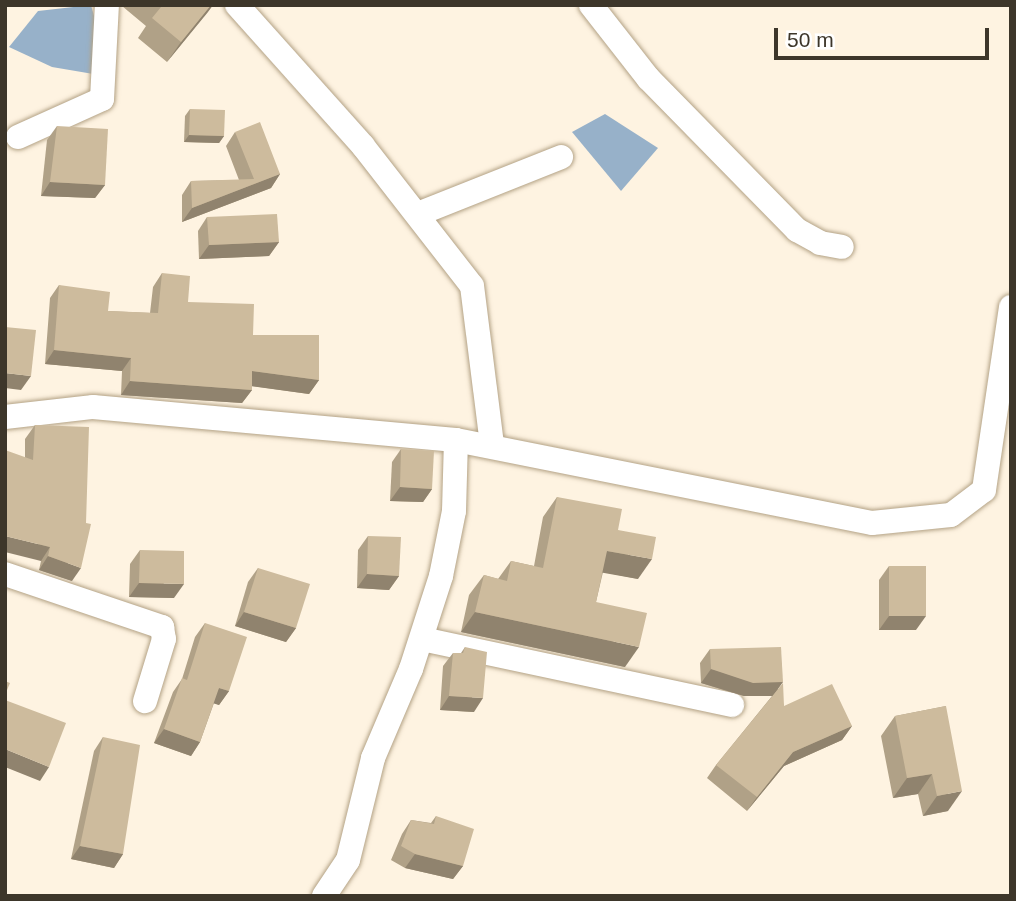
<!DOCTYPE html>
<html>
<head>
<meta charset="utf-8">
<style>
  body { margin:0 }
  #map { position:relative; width:1016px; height:901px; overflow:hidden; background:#fef3e1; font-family:Helvetica,sans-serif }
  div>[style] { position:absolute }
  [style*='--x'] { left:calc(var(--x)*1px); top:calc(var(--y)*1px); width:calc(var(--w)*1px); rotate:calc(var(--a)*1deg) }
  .water>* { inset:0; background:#97b1c9 }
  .roads { filter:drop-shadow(0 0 2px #b3a285) drop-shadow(0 0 2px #b3a285) }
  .street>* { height:24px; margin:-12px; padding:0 12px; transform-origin:12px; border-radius:12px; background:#fff }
  .wall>* { inset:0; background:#b0a187 }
  .shaded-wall>* { inset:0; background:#90836e }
  .building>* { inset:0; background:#cdbb9d }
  span { translate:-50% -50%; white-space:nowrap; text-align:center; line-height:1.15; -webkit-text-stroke:7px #fff; paint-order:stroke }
  .frame { position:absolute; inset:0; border:7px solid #3d362a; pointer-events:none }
  .scale { position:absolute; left:774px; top:28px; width:215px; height:32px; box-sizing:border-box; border:4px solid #3d362a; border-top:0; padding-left:9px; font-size:21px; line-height:24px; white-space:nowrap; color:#3d362a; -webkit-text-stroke:5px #fff; paint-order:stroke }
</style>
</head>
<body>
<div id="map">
  <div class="water">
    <i style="clip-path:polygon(91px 5px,111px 77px,52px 67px,9px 47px,38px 11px)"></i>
    <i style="clip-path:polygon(605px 114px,658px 148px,621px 191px,572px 132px)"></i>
  </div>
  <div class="roads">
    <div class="street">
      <i style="--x:237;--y:5;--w:189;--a:48.2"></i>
      <i style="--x:363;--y:146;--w:177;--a:52.1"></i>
      <i style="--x:472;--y:286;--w:160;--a:82.8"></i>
      <i style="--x:591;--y:5;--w:93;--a:52"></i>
      <i style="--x:648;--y:78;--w:213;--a:45.6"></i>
      <i style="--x:797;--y:230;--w:26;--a:29"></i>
      <i style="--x:820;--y:243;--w:22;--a:10"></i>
      <i style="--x:18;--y:137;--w:92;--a:-24.3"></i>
      <i style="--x:102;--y:99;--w:94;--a:-87"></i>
      <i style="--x:418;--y:214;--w:154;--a:-21.7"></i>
      <i style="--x:5;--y:417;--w:89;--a:-6.5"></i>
      <i style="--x:93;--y:407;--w:364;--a:5.2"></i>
      <i style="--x:456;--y:440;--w:424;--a:11.3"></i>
      <i style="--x:872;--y:523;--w:79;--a:-5.8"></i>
      <i style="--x:951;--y:515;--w:41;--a:-37.1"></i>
      <i style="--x:984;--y:490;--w:185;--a:-81.6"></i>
      <i style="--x:5;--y:574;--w:166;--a:18.7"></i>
      <i style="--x:162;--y:627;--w:12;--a:81"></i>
      <i style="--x:164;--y:639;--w:65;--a:107"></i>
      <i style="--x:422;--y:639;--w:317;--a:12"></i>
      <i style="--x:324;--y:896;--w:43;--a:-56.3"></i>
      <i style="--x:348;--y:860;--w:105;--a:-76.2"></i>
      <i style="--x:373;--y:758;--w:97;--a:-66.9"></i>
      <i style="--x:411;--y:669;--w:98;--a:-72.1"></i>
      <i style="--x:441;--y:576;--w:66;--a:-78.7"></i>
      <i style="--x:454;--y:511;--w:71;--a:-88.4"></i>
    </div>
  </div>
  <div class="wall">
    <i style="clip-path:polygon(123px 5px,213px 5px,167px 62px,138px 38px,146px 26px,122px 6px)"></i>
    <i style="clip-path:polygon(190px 109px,224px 136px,219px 143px,184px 142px,185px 116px)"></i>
    <i style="clip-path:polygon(57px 126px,105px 185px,95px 198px,41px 196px,47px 140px)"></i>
    <i style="clip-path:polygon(235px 132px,280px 174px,271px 188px,182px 222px,182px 195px,191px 181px,239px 180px,226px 146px)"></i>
    <i style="clip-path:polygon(207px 217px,279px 242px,269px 256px,199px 259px,198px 231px)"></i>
    <i style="clip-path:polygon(162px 273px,188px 302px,253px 335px,319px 380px,309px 394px,252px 386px,252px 390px,242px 403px,121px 395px,122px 371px,45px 364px,50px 298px,59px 285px,108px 311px,150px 313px,153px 287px)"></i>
    <i style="clip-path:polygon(35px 425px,72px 581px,39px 570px,41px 561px,25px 457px,25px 439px)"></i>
    <i style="clip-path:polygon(401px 449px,432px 489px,423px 502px,390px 501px,392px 462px)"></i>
    <i style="clip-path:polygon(557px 497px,618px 530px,638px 579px,603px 572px,596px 602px,625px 667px,461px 632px,469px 595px,484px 575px,498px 579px,511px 561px,534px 566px,543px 517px)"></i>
    <i style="clip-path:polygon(368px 536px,399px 576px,389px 590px,357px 588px,358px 550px)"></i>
    <i style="clip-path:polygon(140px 550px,174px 598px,129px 597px,130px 564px)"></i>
    <i style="clip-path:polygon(889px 566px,916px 630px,879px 630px,879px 580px)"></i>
    <i style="clip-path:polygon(258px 568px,296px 628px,286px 642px,235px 626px,248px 582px)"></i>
    <i style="clip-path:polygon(205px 623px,229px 691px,219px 705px,214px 703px,200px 742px,191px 756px,154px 743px,173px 692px,182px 679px,195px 637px)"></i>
    <i style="clip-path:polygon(465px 647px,474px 712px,440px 710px,443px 666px,453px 653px,461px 653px)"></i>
    <i style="clip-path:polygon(710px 649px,778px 689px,784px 706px,852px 726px,842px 740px,784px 766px,747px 811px,707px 778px,716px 765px,772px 696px,744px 696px,701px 683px,700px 663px)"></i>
    <i style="clip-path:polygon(946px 706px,948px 811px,923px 816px,918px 794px,893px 798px,881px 736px,895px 716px)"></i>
    <i style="clip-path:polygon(103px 737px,123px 854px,114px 868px,71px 859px,94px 751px)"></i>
    <i style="clip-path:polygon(436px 816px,463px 866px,453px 879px,405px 868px,391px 860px,402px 834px,411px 820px,431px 823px)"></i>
  </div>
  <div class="shaded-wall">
    <i style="clip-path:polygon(211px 5px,213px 5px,208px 12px,167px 62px,181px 42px)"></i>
    <i style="clip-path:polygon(189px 135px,224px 136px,219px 143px,184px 142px)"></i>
    <i style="clip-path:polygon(280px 174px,271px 188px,182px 222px,192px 208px)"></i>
    <i style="clip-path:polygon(50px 182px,105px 185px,95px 198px,41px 196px)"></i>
    <i style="clip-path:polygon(279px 242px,269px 256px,199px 259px,209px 245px)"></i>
    <i style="clip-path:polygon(54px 350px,131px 358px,122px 371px,45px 364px)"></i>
    <i style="clip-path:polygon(252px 371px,319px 380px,309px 394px,243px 385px)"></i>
    <i style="clip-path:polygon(5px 373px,31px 376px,21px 390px,5px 388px)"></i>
    <i style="clip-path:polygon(130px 381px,252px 390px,242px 403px,121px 395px)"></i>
    <i style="clip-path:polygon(400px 487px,432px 489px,423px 502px,390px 501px)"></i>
    <i style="clip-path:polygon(5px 536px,50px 547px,41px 561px,5px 552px)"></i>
    <i style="clip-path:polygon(607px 551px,652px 559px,638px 579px,593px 571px)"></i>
    <i style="clip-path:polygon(48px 556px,81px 568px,72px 581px,39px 570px)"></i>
    <i style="clip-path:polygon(367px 574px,399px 576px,389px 590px,357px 588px)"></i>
    <i style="clip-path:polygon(139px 583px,184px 584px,174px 598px,129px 597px)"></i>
    <i style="clip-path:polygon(244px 612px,296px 628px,286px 642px,235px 626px)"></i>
    <i style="clip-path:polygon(475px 612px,639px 647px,625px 667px,461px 632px)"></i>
    <i style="clip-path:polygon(889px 616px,926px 616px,916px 630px,879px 630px)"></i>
    <i style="clip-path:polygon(711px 669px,783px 682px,773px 696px,744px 696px,701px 683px)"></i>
    <i style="clip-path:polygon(219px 688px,229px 691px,219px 705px,209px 702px)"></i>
    <i style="clip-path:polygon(449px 696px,483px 698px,474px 712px,440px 710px)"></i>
    <i style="clip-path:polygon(852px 726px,842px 740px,784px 766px,747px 811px,757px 797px,793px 752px)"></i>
    <i style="clip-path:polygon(164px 729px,200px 742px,191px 756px,154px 743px)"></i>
    <i style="clip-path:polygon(5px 749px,49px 767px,40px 781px,5px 767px)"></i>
    <i style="clip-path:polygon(932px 774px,918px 794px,893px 798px,907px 778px)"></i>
    <i style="clip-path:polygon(962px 791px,948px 811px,923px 816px,937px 796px)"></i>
    <i style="clip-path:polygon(80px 846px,123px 854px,114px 868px,71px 859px)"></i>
    <i style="clip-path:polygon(415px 854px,463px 866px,453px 879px,405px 868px)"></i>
  </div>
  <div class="building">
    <i style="clip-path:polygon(159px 5px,211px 5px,181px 42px,152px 18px,161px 7px)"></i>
    <i style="clip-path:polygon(190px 109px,225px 110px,224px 136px,189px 135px)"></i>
    <i style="clip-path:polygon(260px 122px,280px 174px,192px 208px,191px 181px,254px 179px,235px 132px)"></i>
    <i style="clip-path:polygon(57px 126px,108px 129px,105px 185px,50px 182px)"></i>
    <i style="clip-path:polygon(277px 214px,279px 242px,209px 245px,207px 217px)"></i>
    <i style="clip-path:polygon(162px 273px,190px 276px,188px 302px,254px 304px,253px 335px,319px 335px,319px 380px,252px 371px,252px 390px,130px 381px,131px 358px,54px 350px,59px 285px,110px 292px,108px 311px,158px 313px)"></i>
    <i style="clip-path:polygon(5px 327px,36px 330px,31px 376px,5px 373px)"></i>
    <i style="clip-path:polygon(35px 425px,89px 427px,86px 523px,91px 524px,81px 568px,48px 556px,50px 547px,5px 536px,5px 450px,33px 460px)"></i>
    <i style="clip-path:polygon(401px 449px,434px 451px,432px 489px,400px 487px)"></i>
    <i style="clip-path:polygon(557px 497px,622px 509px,618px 530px,656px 537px,652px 559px,607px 551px,596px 602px,647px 613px,639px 647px,475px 612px,484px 575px,507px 581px,511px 561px,543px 568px)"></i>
    <i style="clip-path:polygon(368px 536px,401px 537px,399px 576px,367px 574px)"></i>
    <i style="clip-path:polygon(140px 550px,184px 551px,184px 584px,139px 583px)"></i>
    <i style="clip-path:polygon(889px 566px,926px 566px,926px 616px,889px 616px)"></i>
    <i style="clip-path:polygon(258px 568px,310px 584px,296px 628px,244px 612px)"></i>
    <i style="clip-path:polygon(205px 623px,247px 637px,229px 691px,219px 688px,200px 742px,164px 729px,182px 678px,187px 680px)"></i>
    <i style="clip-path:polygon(465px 647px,487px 652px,483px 698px,449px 696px,453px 653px,463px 653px)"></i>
    <i style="clip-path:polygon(781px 647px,783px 682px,753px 683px,711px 669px,710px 649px)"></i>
    <i style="clip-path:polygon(5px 681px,10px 683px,5px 695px)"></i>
    <i style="clip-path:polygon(783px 683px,784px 706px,832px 684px,852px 726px,793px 752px,757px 797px,716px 765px)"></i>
    <i style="clip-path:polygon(5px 700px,66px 723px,49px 767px,5px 749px)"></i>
    <i style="clip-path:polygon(946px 706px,962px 791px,937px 796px,932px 774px,907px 778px,895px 716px)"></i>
    <i style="clip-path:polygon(103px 737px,140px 745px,123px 854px,80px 846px)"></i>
    <i style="clip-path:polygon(436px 816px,474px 829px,463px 866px,415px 854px,401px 846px,411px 820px,434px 824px)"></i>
  </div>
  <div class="frame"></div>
  <div class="scale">50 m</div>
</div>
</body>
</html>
